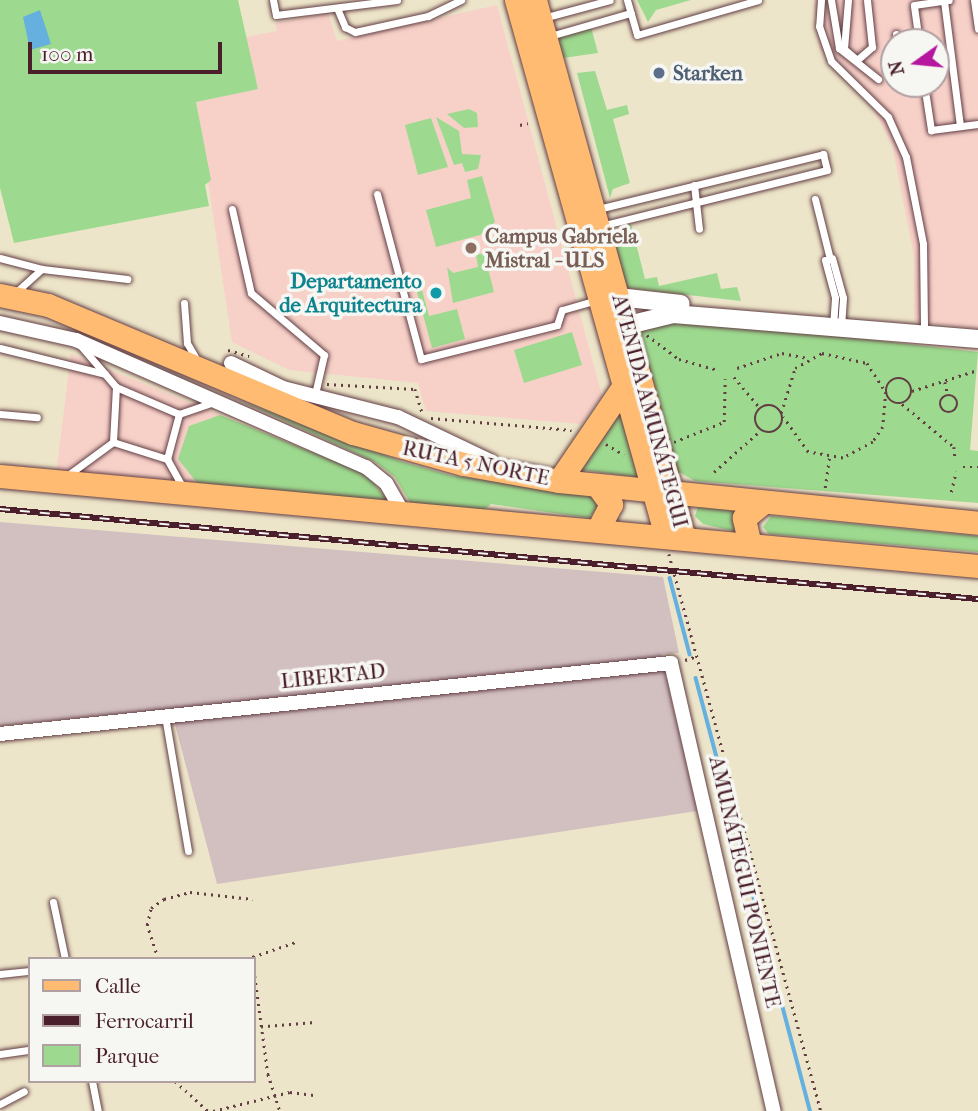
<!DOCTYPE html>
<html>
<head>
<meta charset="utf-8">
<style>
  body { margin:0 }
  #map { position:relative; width:978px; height:1111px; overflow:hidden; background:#ede5c9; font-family:"IM FELL French Canon",serif }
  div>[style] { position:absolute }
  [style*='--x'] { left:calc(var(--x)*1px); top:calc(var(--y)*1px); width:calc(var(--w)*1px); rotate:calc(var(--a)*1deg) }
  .built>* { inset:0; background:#f7d1c8 }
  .industrial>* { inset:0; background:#d2bfc0 }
  .green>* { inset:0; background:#9dda8f }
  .water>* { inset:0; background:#65b0de }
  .stream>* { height:3.5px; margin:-1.75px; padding:0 1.75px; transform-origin:1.75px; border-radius:1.75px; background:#65b0de }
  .path>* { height:2.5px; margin-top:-1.25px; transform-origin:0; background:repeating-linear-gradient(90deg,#623d43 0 2px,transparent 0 7px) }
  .path>.ring { margin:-1.25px; padding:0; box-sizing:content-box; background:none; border:2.5px solid #623d43; border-radius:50% }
  .roads { filter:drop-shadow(0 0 2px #623d43) drop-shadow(0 0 2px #623d43) }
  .service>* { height:7px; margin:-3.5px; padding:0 3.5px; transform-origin:3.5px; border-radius:3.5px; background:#fff }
  .minor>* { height:14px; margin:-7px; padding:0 7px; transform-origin:7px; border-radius:7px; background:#fff }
  .tertiary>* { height:18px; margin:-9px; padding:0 9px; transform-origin:9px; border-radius:9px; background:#fff }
  .primary>* { height:21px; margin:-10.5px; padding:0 10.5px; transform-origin:10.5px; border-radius:10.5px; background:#febb71 }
  .trunk>* { height:23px; margin:-11.5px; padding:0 11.5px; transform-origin:11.5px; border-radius:11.5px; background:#febb71 }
  .rail>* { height:6px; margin-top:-3px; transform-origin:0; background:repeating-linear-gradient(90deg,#f6f6f2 0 10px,#4a1f2b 0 20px); box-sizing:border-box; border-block:2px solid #4a1f2b }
  .dots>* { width:19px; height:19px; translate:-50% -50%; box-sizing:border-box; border:4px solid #f6f6f2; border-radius:50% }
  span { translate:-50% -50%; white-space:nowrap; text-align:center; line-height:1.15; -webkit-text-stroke:7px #f6f6f2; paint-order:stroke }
  .service-label { font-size:21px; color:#4e5e75; font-weight:700 }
  .left { translate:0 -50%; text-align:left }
  .education-label { font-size:21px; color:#785e54; font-weight:700 }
  .culture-label { font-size:21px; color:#0d838f; font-weight:700 }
  .right { translate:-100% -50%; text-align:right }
  .street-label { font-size:21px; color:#4a1f2b }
  .legend { position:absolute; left:28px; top:957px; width:228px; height:126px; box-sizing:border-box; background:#f6f6f2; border:2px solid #b1a0a2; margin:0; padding:9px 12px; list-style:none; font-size:21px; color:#4a1f2b }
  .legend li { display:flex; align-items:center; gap:14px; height:35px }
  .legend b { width:35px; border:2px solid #b1a0a2 }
  .north { position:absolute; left:880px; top:28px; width:70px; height:70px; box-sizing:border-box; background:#f6f6f2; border:2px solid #b1a0a2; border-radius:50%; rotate:255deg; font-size:19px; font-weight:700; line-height:28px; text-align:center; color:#4a1f2b }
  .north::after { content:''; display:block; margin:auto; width:24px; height:32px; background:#b5179e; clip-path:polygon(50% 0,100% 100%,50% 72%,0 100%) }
  .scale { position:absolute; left:28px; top:42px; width:194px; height:32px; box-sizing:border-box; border:4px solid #4a1f2b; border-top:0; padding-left:9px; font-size:21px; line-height:24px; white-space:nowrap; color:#4a1f2b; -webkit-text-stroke:5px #f6f6f2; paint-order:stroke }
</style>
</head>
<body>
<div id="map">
  <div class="built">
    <i style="clip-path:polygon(evenodd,814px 0,978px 0,978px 329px,914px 321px,914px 256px,892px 145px,870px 102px,819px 48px,814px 0,894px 42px,936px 42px,936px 84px,894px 84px,894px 42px)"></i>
    <i style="clip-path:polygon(497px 5px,602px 396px,581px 424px,426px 411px,418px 383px,289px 370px,232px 342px,196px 101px,258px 89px,246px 37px,277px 31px,275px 23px,328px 13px,337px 41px)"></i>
    <i style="clip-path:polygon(71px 354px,220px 415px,189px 426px,198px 484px,56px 474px)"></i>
  </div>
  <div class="industrial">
    <i style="clip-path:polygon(0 522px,663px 577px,679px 653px,661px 654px,697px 811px,217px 884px,171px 709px,0 726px)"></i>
  </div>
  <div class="green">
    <i style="clip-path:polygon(0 0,238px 0,258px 89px,196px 102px,211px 180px,205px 185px,209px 206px,14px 243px,0 188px)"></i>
    <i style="clip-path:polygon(637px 0,691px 0,656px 10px,648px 22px)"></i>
    <i style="clip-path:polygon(591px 27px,598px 53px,563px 58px,558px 36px)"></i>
    <i style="clip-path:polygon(595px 71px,607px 110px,627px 105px,629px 114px,613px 119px,630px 183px,613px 189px,610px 198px,577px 73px)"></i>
    <i style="clip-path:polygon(469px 109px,477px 113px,478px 127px,464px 128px,447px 114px)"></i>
    <i style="clip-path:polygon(436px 117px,459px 131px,462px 154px,481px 155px,478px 169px,465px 172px,462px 163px,454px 165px)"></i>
    <i style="clip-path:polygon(431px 118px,448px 167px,418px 175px,405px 125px)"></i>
    <i style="clip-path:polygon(482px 176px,495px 222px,480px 235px,436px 247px,426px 210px,471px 198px,467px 180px)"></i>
    <i style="clip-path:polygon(631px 224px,645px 279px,657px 277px,659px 286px,717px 273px,721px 289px,737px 287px,741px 301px,626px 288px,613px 240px,620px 227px)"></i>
    <i style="clip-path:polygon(484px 253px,494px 292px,453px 303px,447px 267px,453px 273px,478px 267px,476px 255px)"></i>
    <i style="clip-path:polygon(419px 279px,429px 316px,457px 309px,465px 339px,432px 348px,414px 281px)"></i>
    <i style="clip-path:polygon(659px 316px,978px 352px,970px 450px,978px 451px,978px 503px,695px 481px,672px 468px,634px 331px)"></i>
    <i style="clip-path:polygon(572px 332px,582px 365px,524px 383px,514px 350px)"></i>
    <i style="clip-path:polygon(238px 400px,403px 462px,453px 476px,594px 492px,601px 503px,589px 518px,491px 504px,483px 511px,411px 504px,395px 477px,375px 462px)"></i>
    <i style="clip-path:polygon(621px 406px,642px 478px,582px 470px)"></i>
    <i style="clip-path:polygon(220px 415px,366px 474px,390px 502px,198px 484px,178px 459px,189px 426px)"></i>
    <i style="clip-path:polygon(699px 504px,743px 507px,737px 532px,703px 524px,695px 516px)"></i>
    <i style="clip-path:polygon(771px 516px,978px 536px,978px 552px,769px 534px,763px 527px)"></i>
  </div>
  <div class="water">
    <i style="clip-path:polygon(40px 10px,51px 44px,30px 50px,23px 17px)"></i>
  </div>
  <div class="stream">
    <i style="--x:670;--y:578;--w:79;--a:75.3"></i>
    <i style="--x:696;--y:678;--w:448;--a:75.2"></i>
  </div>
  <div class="path">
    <i style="--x:520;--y:125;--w:8;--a:-14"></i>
    <i style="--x:647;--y:335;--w:40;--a:37"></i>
    <i style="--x:679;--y:359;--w:41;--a:15.8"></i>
    <i style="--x:228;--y:350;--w:22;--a:16"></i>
    <i style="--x:737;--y:368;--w:47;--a:-18.4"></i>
    <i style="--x:782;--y:353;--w:25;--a:11"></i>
    <i style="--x:734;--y:377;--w:40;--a:50"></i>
    <i class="ring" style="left:886px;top:378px;width:23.5px;height:23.5px"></i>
    <i style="--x:945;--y:382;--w:14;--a:78"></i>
    <i style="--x:327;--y:384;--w:88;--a:3.3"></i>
    <i style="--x:415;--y:389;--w:27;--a:73"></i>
    <i style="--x:912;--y:391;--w:69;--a:-17.7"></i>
    <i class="ring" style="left:940px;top:395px;width:15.5px;height:15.5px"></i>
    <i style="--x:902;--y:404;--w:67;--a:39.6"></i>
    <i style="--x:954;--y:447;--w:10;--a:84"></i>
    <i class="ring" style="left:755px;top:405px;width:25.5px;height:25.5px"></i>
    <i style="--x:781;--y:413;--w:47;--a:-72.7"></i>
    <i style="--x:795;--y:368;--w:31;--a:-29"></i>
    <i style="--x:822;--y:353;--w:46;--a:12.5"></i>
    <i style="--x:867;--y:363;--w:35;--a:57"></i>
    <i style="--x:886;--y:392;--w:35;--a:95"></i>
    <i style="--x:883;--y:427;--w:18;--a:124"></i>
    <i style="--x:873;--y:442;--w:34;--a:152"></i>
    <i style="--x:843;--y:458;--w:36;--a:-170"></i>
    <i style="--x:808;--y:452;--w:43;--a:-125.5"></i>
    <i style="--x:431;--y:418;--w:141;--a:4.9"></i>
    <i style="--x:674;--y:442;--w:54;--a:-21.8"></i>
    <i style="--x:724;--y:422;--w:43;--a:-88.7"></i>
    <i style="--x:606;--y:444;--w:21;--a:31"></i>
    <i style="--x:963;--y:467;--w:15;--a:0"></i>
    <i style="--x:714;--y:472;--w:62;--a:-41.7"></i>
    <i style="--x:825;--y:488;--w:30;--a:-82"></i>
    <i style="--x:951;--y:492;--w:21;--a:-76"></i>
    <i style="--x:669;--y:554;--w:577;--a:74.74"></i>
    <i style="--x:685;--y:660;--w:13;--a:-18"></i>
    <i style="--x:158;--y:959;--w:36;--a:-108"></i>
    <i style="--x:147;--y:925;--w:17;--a:-77"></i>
    <i style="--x:151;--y:908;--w:16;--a:-35"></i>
    <i style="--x:164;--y:899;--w:27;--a:-15"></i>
    <i style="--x:190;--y:892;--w:63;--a:6.3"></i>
    <i style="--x:246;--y:959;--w:53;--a:-18.8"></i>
    <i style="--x:254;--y:969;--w:106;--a:82.4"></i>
    <i style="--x:268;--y:1074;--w:39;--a:72"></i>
    <i style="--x:254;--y:1027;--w:61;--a:-4.7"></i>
    <i style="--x:175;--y:1081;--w:45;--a:42.3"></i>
    <i style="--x:213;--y:1111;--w:79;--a:-13.9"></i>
    <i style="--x:290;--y:1092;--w:26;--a:7"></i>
  </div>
  <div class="roads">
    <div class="service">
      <i style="--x:273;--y:0;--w:15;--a:79"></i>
      <i style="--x:276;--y:15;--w:122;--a:-7.1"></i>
      <i style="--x:627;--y:0;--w:36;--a:74"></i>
      <i style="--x:637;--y:35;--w:126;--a:-16.1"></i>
      <i style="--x:821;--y:0;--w:26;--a:94"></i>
      <i style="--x:819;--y:26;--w:37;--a:71"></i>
      <i style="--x:831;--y:61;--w:80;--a:44.5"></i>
      <i style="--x:888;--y:117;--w:44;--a:65.8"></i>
      <i style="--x:906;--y:157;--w:89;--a:78.9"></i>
      <i style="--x:923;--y:244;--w:88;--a:89.3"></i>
      <i style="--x:831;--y:0;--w:49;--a:80.5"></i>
      <i style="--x:839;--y:48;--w:50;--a:38.5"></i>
      <i style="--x:848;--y:0;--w:49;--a:94.7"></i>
      <i style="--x:844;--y:49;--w:17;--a:40"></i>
      <i style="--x:857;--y:60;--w:20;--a:-41"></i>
      <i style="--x:872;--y:47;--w:47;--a:-96.1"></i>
      <i style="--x:974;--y:0;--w:29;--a:82"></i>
      <i style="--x:944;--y:1;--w:126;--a:82.7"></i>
      <i style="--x:337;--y:8;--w:21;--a:67"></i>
      <i style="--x:345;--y:27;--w:11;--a:27"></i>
      <i style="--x:355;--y:32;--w:75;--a:-12.4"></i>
      <i style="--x:428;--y:16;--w:37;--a:-26"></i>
      <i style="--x:543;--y:18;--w:69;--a:-15"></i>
      <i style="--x:896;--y:34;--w:8;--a:83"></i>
      <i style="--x:550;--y:36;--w:84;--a:-15.9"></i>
      <i style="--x:919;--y:42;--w:37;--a:-98"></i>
      <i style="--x:914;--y:5;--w:35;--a:-8"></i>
      <i style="--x:902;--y:84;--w:17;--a:0"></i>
      <i style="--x:924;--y:84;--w:47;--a:81.3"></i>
      <i style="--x:931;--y:130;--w:47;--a:-7.3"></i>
      <i style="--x:694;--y:185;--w:44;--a:83.5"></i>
      <i style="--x:377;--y:194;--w:171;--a:75.1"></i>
      <i style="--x:421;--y:359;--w:140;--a:-14"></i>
      <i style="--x:557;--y:325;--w:16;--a:-72"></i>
      <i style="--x:562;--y:310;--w:35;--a:-16"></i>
      <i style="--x:815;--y:199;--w:62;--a:76"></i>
      <i style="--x:232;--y:209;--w:86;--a:77.3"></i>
      <i style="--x:251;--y:293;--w:96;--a:40.3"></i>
      <i style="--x:324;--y:355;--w:40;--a:103"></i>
      <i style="--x:598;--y:209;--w:232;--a:-13.7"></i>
      <i style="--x:823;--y:154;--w:16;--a:76"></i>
      <i style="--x:827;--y:170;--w:234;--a:166.1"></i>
      <i style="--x:0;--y:258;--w:43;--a:14.7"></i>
      <i style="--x:832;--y:258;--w:41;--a:74.6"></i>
      <i style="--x:843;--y:298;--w:28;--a:94"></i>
      <i style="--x:825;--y:260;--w:39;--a:75"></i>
      <i style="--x:835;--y:298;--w:28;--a:94"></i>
      <i style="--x:15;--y:293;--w:36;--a:-42"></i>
      <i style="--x:42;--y:269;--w:86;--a:6.7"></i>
      <i style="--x:184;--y:303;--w:40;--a:85.7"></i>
      <i style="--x:187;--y:343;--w:20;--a:60"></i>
      <i style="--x:81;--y:346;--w:54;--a:49.5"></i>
      <i style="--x:116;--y:387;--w:69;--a:23.2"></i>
      <i style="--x:179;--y:414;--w:37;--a:-19"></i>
      <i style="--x:0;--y:348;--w:108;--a:13.9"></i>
      <i style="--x:0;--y:414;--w:37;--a:5"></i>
      <i style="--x:113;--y:442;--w:55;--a:-86.9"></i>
      <i style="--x:167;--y:459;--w:47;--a:-75.1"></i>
      <i style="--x:68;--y:475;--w:56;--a:-36.3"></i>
      <i style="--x:113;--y:442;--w:57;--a:17.5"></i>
      <i style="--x:167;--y:459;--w:33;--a:61"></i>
      <i style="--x:165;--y:716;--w:137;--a:80.3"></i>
      <i style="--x:53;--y:902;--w:58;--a:78.1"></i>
      <i style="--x:0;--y:974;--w:30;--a:-6"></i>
      <i style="--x:0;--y:1054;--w:30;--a:-8"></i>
      <i style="--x:92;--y:1081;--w:31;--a:79"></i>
      <i style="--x:0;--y:1104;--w:27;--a:-28"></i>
    </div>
    <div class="minor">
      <i style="--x:0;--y:323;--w:78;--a:12.6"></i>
      <i style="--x:76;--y:340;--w:317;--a:23.7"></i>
      <i style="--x:366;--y:467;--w:26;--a:39"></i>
      <i style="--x:386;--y:483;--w:38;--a:60"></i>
      <i style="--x:231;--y:363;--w:58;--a:25.7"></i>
      <i style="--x:283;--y:388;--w:119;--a:14.2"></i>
      <i style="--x:398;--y:417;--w:104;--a:25.6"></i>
      <i style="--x:0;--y:734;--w:675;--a:-6.04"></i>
      <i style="--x:671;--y:663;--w:460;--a:77.1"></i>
    </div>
    <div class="tertiary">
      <i style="--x:618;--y:297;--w:63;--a:6.3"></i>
      <i style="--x:616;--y:328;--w:59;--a:-13.8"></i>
      <i style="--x:673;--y:314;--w:306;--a:4.7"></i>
    </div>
    <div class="primary">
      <i style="--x:515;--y:0;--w:557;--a:74.37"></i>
      <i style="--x:536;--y:0;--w:558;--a:74.52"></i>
    </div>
    <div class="trunk">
      <i style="--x:0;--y:295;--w:49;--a:11.8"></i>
      <i style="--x:48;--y:305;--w:331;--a:22.8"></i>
      <i style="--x:353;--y:433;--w:114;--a:15.7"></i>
      <i style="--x:463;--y:464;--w:97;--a:10"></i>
      <i style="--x:559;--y:481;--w:421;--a:5.7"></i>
      <i style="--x:0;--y:476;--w:982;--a:5.26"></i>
      <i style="--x:559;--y:481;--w:114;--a:-55.8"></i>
      <i style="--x:597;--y:485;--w:24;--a:54"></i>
      <i style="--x:611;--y:504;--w:29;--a:117"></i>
      <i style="--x:750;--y:545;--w:28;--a:-103"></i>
      <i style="--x:744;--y:518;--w:26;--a:-39"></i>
    </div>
  </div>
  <div class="rail">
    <i style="--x:0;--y:509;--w:982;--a:5.26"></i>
  </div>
  <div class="dots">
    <i style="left:659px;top:73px;background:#5c6f8a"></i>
    <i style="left:471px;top:248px;background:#8d6e63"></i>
    <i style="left:436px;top:293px;background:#0f9aa8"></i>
  </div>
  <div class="service-label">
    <span class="left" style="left:673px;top:73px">Starken</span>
  </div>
  <div class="education-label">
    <span class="left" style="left:485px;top:248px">Campus Gabriela<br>Mistral - ULS</span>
  </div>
  <div class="culture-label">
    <span class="right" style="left:422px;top:293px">Departamento<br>de Arquitectura</span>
  </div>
  <div class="street-label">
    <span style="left:650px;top:411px;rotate:75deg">AVENIDA AMUNÁTEGUI</span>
    <span style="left:476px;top:463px;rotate:12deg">RUTA 5 NORTE</span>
    <span style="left:333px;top:676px;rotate:-6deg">LIBERTAD</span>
    <span style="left:745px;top:882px;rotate:77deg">AMUNÁTEGUI PONIENTE</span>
  </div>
  <ul class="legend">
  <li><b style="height:9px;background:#febb71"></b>Calle</li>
  <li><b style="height:9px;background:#4a1f2b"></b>Ferrocarril</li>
  <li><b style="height:19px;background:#9dda8f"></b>Parque</li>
  </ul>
  <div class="north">N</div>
  <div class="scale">100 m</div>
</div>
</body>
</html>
